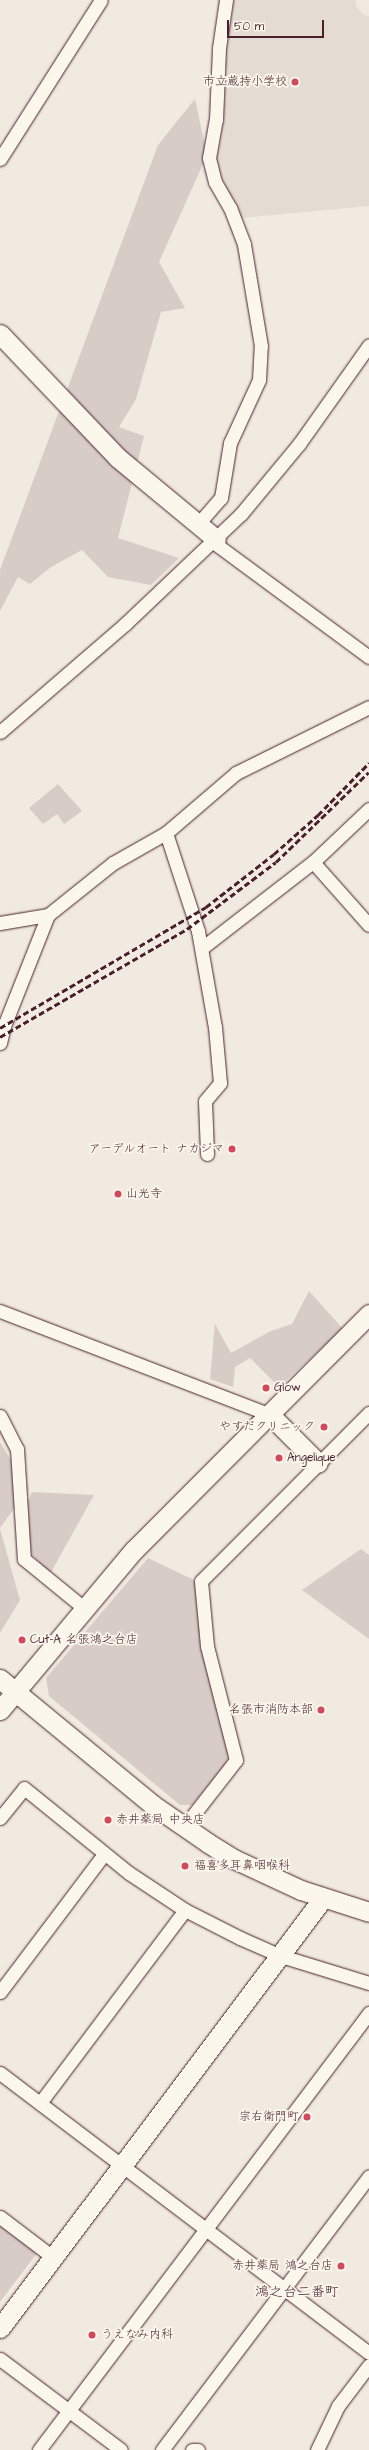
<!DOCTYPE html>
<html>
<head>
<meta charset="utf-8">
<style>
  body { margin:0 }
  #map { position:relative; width:369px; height:2450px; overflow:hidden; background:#f0eae0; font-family:"Architects Daughter","Klee One",sans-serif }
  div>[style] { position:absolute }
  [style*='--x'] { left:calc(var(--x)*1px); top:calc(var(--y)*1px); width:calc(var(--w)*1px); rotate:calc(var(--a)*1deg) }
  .built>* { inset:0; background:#e4dbd2 }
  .green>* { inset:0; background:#d8ccc6 }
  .roads { filter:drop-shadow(0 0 1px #4a1f2b) drop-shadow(0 0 1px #4a1f2b) }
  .street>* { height:13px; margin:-6.5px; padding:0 6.5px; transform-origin:6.5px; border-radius:6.5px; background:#fbf7ec }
  .secondary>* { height:19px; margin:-9.5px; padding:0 9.5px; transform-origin:9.5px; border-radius:9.5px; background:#fbf7ec }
  .rail>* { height:3px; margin-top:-1.5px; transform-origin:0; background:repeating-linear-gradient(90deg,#4a1f2b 0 6px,transparent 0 9px) }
  .dots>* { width:11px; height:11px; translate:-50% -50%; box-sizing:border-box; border:2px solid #fbf7ec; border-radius:50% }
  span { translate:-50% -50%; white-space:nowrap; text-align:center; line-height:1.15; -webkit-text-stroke:3.5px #fbf7ec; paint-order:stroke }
  .poi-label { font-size:12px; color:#4a1f2b }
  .right { translate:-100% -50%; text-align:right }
  .left { translate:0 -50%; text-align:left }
  .quarter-label { font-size:14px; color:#4a1f2b }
  .scale { position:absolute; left:227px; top:20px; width:97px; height:18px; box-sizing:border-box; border:2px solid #4a1f2b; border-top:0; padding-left:5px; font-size:12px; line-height:14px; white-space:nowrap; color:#4a1f2b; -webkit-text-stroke:3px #fbf7ec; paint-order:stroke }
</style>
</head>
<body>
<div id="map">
  <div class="built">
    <i style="clip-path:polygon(230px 0,356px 0,356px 6px,364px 15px,369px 16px,369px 206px,240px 218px,214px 162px,224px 44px)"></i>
  </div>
  <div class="green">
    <i style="clip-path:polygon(195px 99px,207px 155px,159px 262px,185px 308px,161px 312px,136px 399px,119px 427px,144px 436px,118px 538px,179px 558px,151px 585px,108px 577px,82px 550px,51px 567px,30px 584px,18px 577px,0 611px,0 570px,158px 145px)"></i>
    <i style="clip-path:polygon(58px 784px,82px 811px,64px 824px,57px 814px,43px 824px,29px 808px)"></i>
    <i style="clip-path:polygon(309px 1291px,343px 1329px,279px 1387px,250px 1358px,235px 1367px,233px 1387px,210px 1379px,215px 1324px,231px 1353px,271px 1331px,292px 1324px)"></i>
    <i style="clip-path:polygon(0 1442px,12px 1462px,16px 1506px,0 1528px)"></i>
    <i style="clip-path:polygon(32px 1492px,94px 1495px,50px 1574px,29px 1551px,28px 1502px)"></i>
    <i style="clip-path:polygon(0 1529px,20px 1600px,0 1633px)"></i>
    <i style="clip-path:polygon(361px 1549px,369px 1555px,369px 1639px,302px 1590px)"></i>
    <i style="clip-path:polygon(148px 1558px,196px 1581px,228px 1751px,227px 1763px,192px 1805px,180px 1805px,49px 1696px,46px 1678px)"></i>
    <i style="clip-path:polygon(0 2225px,37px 2253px,0 2302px)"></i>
  </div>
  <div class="roads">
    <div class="street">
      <i style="--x:0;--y:159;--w:188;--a:-57.6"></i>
      <i style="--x:198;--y:524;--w:35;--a:-49"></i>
      <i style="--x:221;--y:498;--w:56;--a:-80.7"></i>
      <i style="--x:230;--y:443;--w:69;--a:-65.3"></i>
      <i style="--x:259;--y:380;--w:34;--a:-87"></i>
      <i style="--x:261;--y:346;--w:103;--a:-99.5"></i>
      <i style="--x:244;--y:244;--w:39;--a:-111"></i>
      <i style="--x:230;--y:208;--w:30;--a:-120"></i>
      <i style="--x:215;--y:182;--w:25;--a:-104"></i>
      <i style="--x:209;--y:158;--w:39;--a:-80"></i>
      <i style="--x:216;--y:120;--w:72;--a:-87.6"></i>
      <i style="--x:219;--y:48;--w:49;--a:-81.7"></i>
      <i style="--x:213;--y:542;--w:194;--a:36.4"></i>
      <i style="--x:0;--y:732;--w:165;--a:-40.8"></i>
      <i style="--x:125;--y:624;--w:160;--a:-43.5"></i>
      <i style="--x:241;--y:514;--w:91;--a:-50.4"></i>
      <i style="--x:299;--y:444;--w:121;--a:-54.7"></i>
      <i style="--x:369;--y:809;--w:77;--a:136.6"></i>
      <i style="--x:313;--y:862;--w:84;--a:48.4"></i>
      <i style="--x:166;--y:833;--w:103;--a:71.9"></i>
      <i style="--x:198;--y:931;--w:97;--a:80"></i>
      <i style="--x:215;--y:1027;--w:56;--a:84.9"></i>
      <i style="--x:220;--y:1083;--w:23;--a:130"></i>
      <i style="--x:205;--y:1101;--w:53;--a:87.8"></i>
      <i style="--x:0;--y:923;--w:49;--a:-9.5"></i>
      <i style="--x:202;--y:948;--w:140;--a:-37.8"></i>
      <i style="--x:0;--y:1043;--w:17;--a:-77"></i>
      <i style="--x:4;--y:1026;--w:119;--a:-68.4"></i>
      <i style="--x:48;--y:915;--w:83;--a:-38.7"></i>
      <i style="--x:113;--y:863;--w:61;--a:-29.5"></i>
      <i style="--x:166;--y:833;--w:92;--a:-40.6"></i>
      <i style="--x:236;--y:773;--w:148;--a:-26.4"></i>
      <i style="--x:0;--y:1311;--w:288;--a:21"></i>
      <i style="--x:0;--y:1416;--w:37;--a:63"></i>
      <i style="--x:17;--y:1449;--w:110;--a:86.4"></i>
      <i style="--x:24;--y:1559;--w:77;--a:39.2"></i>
      <i style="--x:0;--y:1818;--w:38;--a:-51"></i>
      <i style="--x:24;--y:1788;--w:135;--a:39"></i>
      <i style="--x:129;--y:1873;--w:67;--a:33.5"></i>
      <i style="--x:185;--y:1910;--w:62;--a:27"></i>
      <i style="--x:240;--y:1938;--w:45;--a:23.7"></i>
      <i style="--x:281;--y:1956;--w:92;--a:17.1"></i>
      <i style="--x:183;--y:1828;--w:86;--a:-52.1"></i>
      <i style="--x:236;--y:1760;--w:118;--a:-104.3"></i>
      <i style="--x:207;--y:1646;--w:65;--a:-95.3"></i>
      <i style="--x:201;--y:1581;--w:238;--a:-45"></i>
      <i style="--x:0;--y:1992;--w:173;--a:-53"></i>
      <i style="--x:0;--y:2073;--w:463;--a:37.2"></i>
      <i style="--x:40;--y:2103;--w:241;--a:-53.1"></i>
      <i style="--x:0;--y:2217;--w:68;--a:37.2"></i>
      <i style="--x:0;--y:2359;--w:151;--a:36.9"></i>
      <i style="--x:39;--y:2450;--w:548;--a:-52.94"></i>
      <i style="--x:162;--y:2450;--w:343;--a:-52.9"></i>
      <i style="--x:192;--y:2450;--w:6;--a:0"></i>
      <i style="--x:317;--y:2450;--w:49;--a:-64.5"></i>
      <i style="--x:338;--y:2406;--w:51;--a:-52.9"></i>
    </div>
    <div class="secondary">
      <i style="--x:0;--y:334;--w:171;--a:46.4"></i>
      <i style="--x:118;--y:458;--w:127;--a:39.6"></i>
      <i style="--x:269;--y:1414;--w:69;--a:45"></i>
      <i style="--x:0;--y:1679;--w:198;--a:39.5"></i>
      <i style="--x:153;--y:1805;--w:67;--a:34.6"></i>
      <i style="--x:208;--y:1843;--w:31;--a:32"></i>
      <i style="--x:234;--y:1859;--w:74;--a:24.8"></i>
      <i style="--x:301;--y:1890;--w:71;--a:17.9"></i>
      <i style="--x:0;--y:1710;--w:209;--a:-50.1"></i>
      <i style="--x:134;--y:1550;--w:333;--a:-45.1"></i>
      <i style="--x:0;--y:2328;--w:538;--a:-53.09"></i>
    </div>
  </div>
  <div class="rail">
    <i style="--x:0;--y:1028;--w:239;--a:-30.4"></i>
    <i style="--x:206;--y:907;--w:86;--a:-37.9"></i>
    <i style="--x:274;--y:854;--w:59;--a:-41.6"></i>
    <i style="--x:318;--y:815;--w:73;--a:-45.6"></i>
    <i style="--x:0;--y:1037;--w:216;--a:-30"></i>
    <i style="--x:187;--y:929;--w:111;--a:-37"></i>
    <i style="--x:276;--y:862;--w:129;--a:-44.1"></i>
  </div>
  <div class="dots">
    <i style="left:295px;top:82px;background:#d1495b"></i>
    <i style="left:232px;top:1149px;background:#d1495b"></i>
    <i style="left:118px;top:1194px;background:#d1495b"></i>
    <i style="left:266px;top:1388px;background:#d1495b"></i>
    <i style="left:324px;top:1427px;background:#d1495b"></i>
    <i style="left:279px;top:1458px;background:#d1495b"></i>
    <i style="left:22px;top:1640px;background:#d1495b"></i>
    <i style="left:321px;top:1710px;background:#d1495b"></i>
    <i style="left:108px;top:1820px;background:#d1495b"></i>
    <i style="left:185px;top:1866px;background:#d1495b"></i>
    <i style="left:307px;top:2117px;background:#d1495b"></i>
    <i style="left:341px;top:2266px;background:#d1495b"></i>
    <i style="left:92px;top:2335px;background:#d1495b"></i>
  </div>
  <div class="poi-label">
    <span class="right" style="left:287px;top:82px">市立蔵持小学校</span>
    <span class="right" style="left:224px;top:1149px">アーデルオート ナカジマ</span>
    <span class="left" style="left:126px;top:1194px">山光寺</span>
    <span class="left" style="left:274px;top:1388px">Glow</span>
    <span class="right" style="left:315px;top:1427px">やすだクリニック</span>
    <span class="left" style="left:287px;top:1458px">Angelique</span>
    <span class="left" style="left:30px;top:1640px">Cut-A 名張鴻之台店</span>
    <span class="right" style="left:313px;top:1710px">名張市消防本部</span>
    <span class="left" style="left:116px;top:1820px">赤井薬局 中央店</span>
    <span class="left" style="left:194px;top:1866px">福喜多耳鼻咽喉科</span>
    <span class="right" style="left:299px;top:2117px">宗右衛門町</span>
    <span class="right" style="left:333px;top:2266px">赤井薬局 鴻之台店</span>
    <span class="left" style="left:101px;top:2335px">うえなみ内科</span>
  </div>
  <div class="quarter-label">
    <span style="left:297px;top:2292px">鴻之台二番町</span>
  </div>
  <div class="scale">50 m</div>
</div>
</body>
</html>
